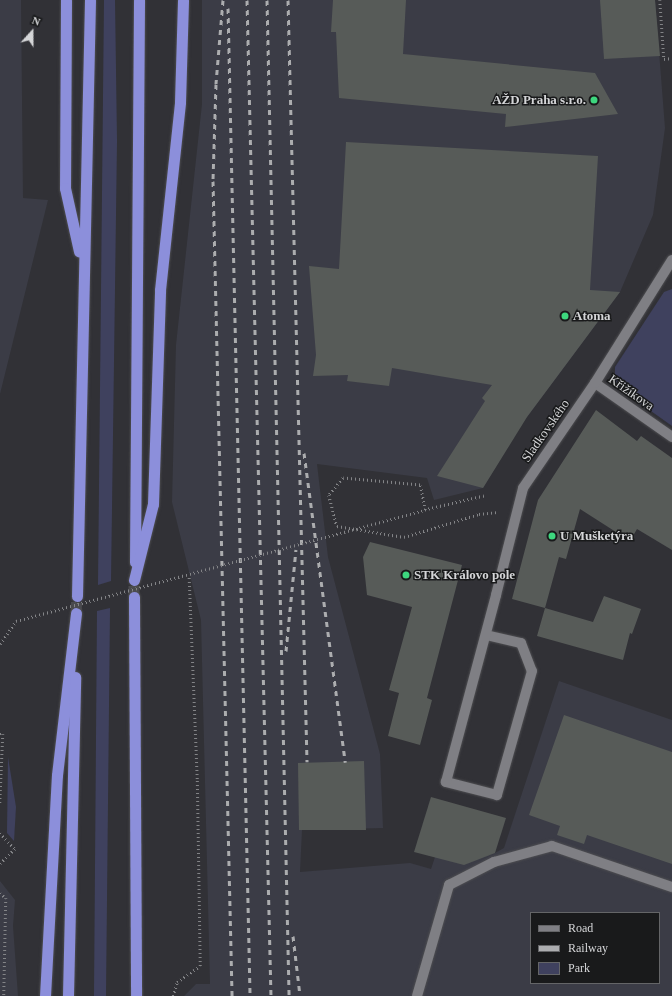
<!DOCTYPE html>
<html>
<head>
<meta charset="utf-8">
<style>
  body { margin:0 }
  #map { position:relative; width:672px; height:996px; overflow:hidden; background:#313136; font-family:"Times New Roman",serif }
  div>[style] { position:absolute }
  [style*='--x'] { left:calc(var(--x)*1px); top:calc(var(--y)*1px); width:calc(var(--w)*1px); rotate:calc(var(--a)*1deg) }
  .built>* { inset:0; background:#3b3c46 }
  .green>* { inset:0; background:#3f415e }
  .building>* { inset:0; background:#575b58 }
  .trunk-tunnel>* { height:11px; margin-top:-5.5px; transform-origin:0; background:repeating-linear-gradient(90deg,#4a4a4e 0 11px,transparent 0 16.5px) }
  .path>* { height:2.5px; margin-top:-1.25px; transform-origin:0; background:repeating-linear-gradient(90deg,#838487 0 1px,transparent 0 4px) }
  .roads { filter:drop-shadow(0 0 1px #4e4e51) drop-shadow(0 0 1px #4e4e51) }
  .service>* { height:10px; margin:-5px; padding:0 5px; transform-origin:5px; border-radius:5px; background:#7f7f84 }
  .minor>* { height:10px; margin:-5px; padding:0 5px; transform-origin:5px; border-radius:5px; background:#7f7f84 }
  .trunk>* { height:11px; margin:-5.5px; padding:0 5.5px; transform-origin:5.5px; border-radius:5.5px; background:#8c8fdb }
  .rail>* { height:3px; margin-top:-1.5px; transform-origin:0; background:repeating-linear-gradient(90deg,#acadaf 0 5px,transparent 0 10px) }
  .path-bridge>* { height:2.5px; margin-top:-1.25px; transform-origin:0; background:repeating-linear-gradient(90deg,#838487 0 1px,transparent 0 4px) }
  .dots>* { width:11px; height:11px; translate:-50% -50%; box-sizing:border-box; border:2px solid #191a1b; border-radius:50% }
  span { translate:-50% -50%; white-space:nowrap; text-align:center; line-height:1.15; -webkit-text-stroke:3px #191a1b; paint-order:stroke }
  .poi-label { font-size:13px; color:#d5d6d8; font-weight:700 }
  .right { translate:-100% -50%; text-align:right }
  .left { translate:0 -50%; text-align:left }
  .street-label { font-size:13px; color:#d5d6d8 }
  .legend { position:absolute; left:530px; top:912px; width:130px; height:72px; box-sizing:border-box; background:#191a1b; border:1px solid #646567; margin:0; padding:5px 7px; list-style:none; font-size:12px; color:#d5d6d8 }
  .legend li { display:flex; align-items:center; gap:8px; height:20px }
  .legend b { width:20px; border:1px solid #646567 }
  .north { position:absolute; left:12px; top:12px; width:40px; height:40px; -webkit-text-stroke:3px #191a1b; paint-order:stroke; rotate:21deg; font-size:11px; font-weight:700; line-height:16px; text-align:center; color:#d5d6d8 }
  .north::after { content:''; display:block; margin:auto; width:14px; height:18px; background:#d5d6d8; clip-path:polygon(50% 0,100% 100%,50% 72%,0 100%) }
</style>
</head>
<body>
<div id="map">
  <div class="built">
    <i style="clip-path:polygon(0 0,21px 0,23px 198px,48px 200px,0 394px)"></i>
    <i style="clip-path:polygon(evenodd,202px 0,655px 0,665px 128px,653px 215px,620px 292px,521px 425px,483px 488px,434px 500px,427px 478px,317px 464px,328px 557px,380px 754px,383px 828px,302px 830px,300px 872px,410px 863px,431px 869px,435px 857px,495px 853px,504px 848px,559px 681px,672px 720px,672px 996px,184px 996px,196px 984px,210px 984px,201px 620px,172px 502px,176px 345px,202px 104px,202px 0,531px 913px,659px 913px,659px 983px,531px 983px,531px 913px)"></i>
    <i style="clip-path:polygon(0 881px,15px 900px,13px 926px,18px 996px,0 996px)"></i>
  </div>
  <div class="green">
    <i style="clip-path:polygon(104px 0,115px 0,117px 141px,111px 581px,98px 585px)"></i>
    <i style="clip-path:polygon(672px 289px,672px 426px,620px 389px,615px 379px,615px 367px,664px 292px)"></i>
    <i style="clip-path:polygon(110px 608px,106px 996px,94px 996px,97px 611px)"></i>
    <i style="clip-path:polygon(8px 757px,16px 807px,14px 841px,7px 833px)"></i>
  </div>
  <div class="building">
    <i style="clip-path:polygon(333px 0,406px 0,403px 54px,595px 73px,618px 114px,505px 127px,506px 114px,339px 98px,336px 32px,331px 32px)"></i>
    <i style="clip-path:polygon(600px 0,655px 0,660px 56px,604px 59px)"></i>
    <i style="clip-path:polygon(346px 142px,598px 156px,590px 290px,620px 292px,527px 417px,483px 488px,437px 476px,485px 401px,482px 398px,492px 385px,392px 368px,389px 386px,347px 381px,348px 375px,313px 376px,316px 355px,309px 266px,339px 269px)"></i>
    <i style="clip-path:polygon(596px 410px,637px 441px,641px 436px,672px 458px,672px 550px,637px 529px,630px 541px,580px 509px,566px 559px,559px 557px,545px 608px,512px 599px,538px 500px)"></i>
    <i style="clip-path:polygon(370px 542px,462px 565px,427px 698px,432px 700px,420px 745px,388px 736px,399px 693px,389px 690px,412px 607px,367px 595px,363px 557px)"></i>
    <i style="clip-path:polygon(604px 596px,641px 609px,632px 634px,630px 633px,623px 660px,537px 636px,545px 608px,593px 622px)"></i>
    <i style="clip-path:polygon(564px 715px,672px 752px,672px 864px,587px 835px,584px 844px,557px 835px,560px 826px,529px 815px)"></i>
    <i style="clip-path:polygon(364px 761px,366px 830px,299px 830px,298px 763px)"></i>
    <i style="clip-path:polygon(431px 797px,506px 818px,495px 853px,464px 865px,414px 852px)"></i>
  </div>
  <div class="trunk-tunnel">
    <i style="--x:134;--y:597;--w:17;--a:-90"></i>
    <i style="--x:76;--y:613;--w:17;--a:-87"></i>
  </div>
  <div class="path">
    <i style="--x:660;--y:0;--w:59;--a:86.1"></i>
    <i style="--x:664;--y:59;--w:8;--a:-7"></i>
    <i style="--x:484;--y:496;--w:61;--a:166.7"></i>
    <i style="--x:425;--y:510;--w:25;--a:-101"></i>
    <i style="--x:420;--y:485;--w:77;--a:-174.8"></i>
    <i style="--x:343;--y:478;--w:22;--a:129"></i>
    <i style="--x:329;--y:495;--w:32;--a:76"></i>
    <i style="--x:337;--y:526;--w:68;--a:9.3"></i>
    <i style="--x:404;--y:537;--w:78;--a:-17"></i>
    <i style="--x:479;--y:514;--w:18;--a:-6"></i>
    <i style="--x:0;--y:734;--w:3;--a:0"></i>
    <i style="--x:3;--y:734;--w:69;--a:92.5"></i>
    <i style="--x:0;--y:833;--w:22;--a:47"></i>
    <i style="--x:15;--y:849;--w:21;--a:135"></i>
    <i style="--x:0;--y:893;--w:8;--a:40"></i>
    <i style="--x:6;--y:898;--w:98;--a:91.2"></i>
    <i style="--x:173;--y:996;--w:15;--a:-74"></i>
    <i style="--x:177;--y:982;--w:28;--a:-35"></i>
    <i style="--x:200;--y:966;--w:187;--a:-90.9"></i>
    <i style="--x:197;--y:779;--w:203;--a:-92.3"></i>
  </div>
  <div class="roads">
    <div class="service">
      <i style="--x:486;--y:635;--w:36;--a:13"></i>
      <i style="--x:521;--y:643;--w:30;--a:69"></i>
      <i style="--x:532;--y:671;--w:129;--a:105.8"></i>
      <i style="--x:497;--y:795;--w:53;--a:-165.7"></i>
      <i style="--x:446;--y:782;--w:194;--a:-75"></i>
      <i style="--x:417;--y:996;--w:116;--a:-73.9"></i>
      <i style="--x:449;--y:885;--w:51;--a:-27.1"></i>
      <i style="--x:494;--y:862;--w:60;--a:-15.4"></i>
      <i style="--x:552;--y:846;--w:127;--a:18.9"></i>
    </div>
    <div class="minor">
      <i style="--x:595;--y:383;--w:94;--a:35"></i>
      <i style="--x:496;--y:595;--w:110;--a:-75.8"></i>
      <i style="--x:523;--y:488;--w:127;--a:-55.6"></i>
      <i style="--x:595;--y:383;--w:145;--a:-58"></i>
    </div>
    <div class="trunk">
      <i style="--x:66;--y:0;--w:188;--a:90.3"></i>
      <i style="--x:65;--y:188;--w:65;--a:77.5"></i>
      <i style="--x:135;--y:562;--w:562;--a:-89.59"></i>
      <i style="--x:134;--y:580;--w:78;--a:-76"></i>
      <i style="--x:153;--y:504;--w:214;--a:-88.1"></i>
      <i style="--x:160;--y:290;--w:189;--a:-83.9"></i>
      <i style="--x:180;--y:102;--w:102;--a:-88.3"></i>
      <i style="--x:77;--y:596;--w:596;--a:-88.75"></i>
      <i style="--x:134;--y:597;--w:399;--a:89.7"></i>
      <i style="--x:45;--y:996;--w:221;--a:-86.9"></i>
      <i style="--x:57;--y:775;--w:163;--a:-83.3"></i>
      <i style="--x:68;--y:996;--w:319;--a:-88.7"></i>
    </div>
  </div>
  <div class="rail">
    <i style="--x:223;--y:0;--w:84;--a:94.8"></i>
    <i style="--x:216;--y:84;--w:97;--a:91.8"></i>
    <i style="--x:213;--y:181;--w:815;--a:88.66"></i>
    <i style="--x:247;--y:0;--w:996;--a:88.62"></i>
    <i style="--x:267;--y:0;--w:996;--a:88.73"></i>
    <i style="--x:288;--y:0;--w:762;--a:88.57"></i>
    <i style="--x:228;--y:8;--w:988;--a:88.72"></i>
    <i style="--x:304;--y:453;--w:312;--a:82.4"></i>
    <i style="--x:286;--y:651;--w:102;--a:-84.4"></i>
    <i style="--x:293;--y:936;--w:60;--a:83.3"></i>
  </div>
  <div class="path-bridge">
    <i style="--x:0;--y:644;--w:28;--a:-55"></i>
    <i style="--x:16;--y:621;--w:424;--a:-15.2"></i>
  </div>
  <div class="dots">
    <i style="left:594px;top:100px;background:#3dd77e"></i>
    <i style="left:565px;top:316px;background:#3dd77e"></i>
    <i style="left:552px;top:536px;background:#3dd77e"></i>
    <i style="left:406px;top:575px;background:#3dd77e"></i>
  </div>
  <div class="poi-label">
    <span class="right" style="left:586px;top:100px">AŽD Praha s.r.o.</span>
    <span class="left" style="left:573px;top:316px">Atoma</span>
    <span class="left" style="left:560px;top:536px">U Mušketýra</span>
    <span class="left" style="left:414px;top:575px">STK Královo pole</span>
  </div>
  <div class="street-label">
    <span style="left:631px;top:393px;rotate:35deg">Křižíkova</span>
    <span style="left:546px;top:431px;rotate:-55deg">Sladkovského</span>
  </div>
  <ul class="legend">
  <li><b style="height:5px;background:#7f7f84"></b>Road</li>
  <li><b style="height:5px;background:#acadaf"></b>Railway</li>
  <li><b style="height:11px;background:#3f415e"></b>Park</li>
  </ul>
  <div class="north">N</div>
</div>
</body>
</html>
